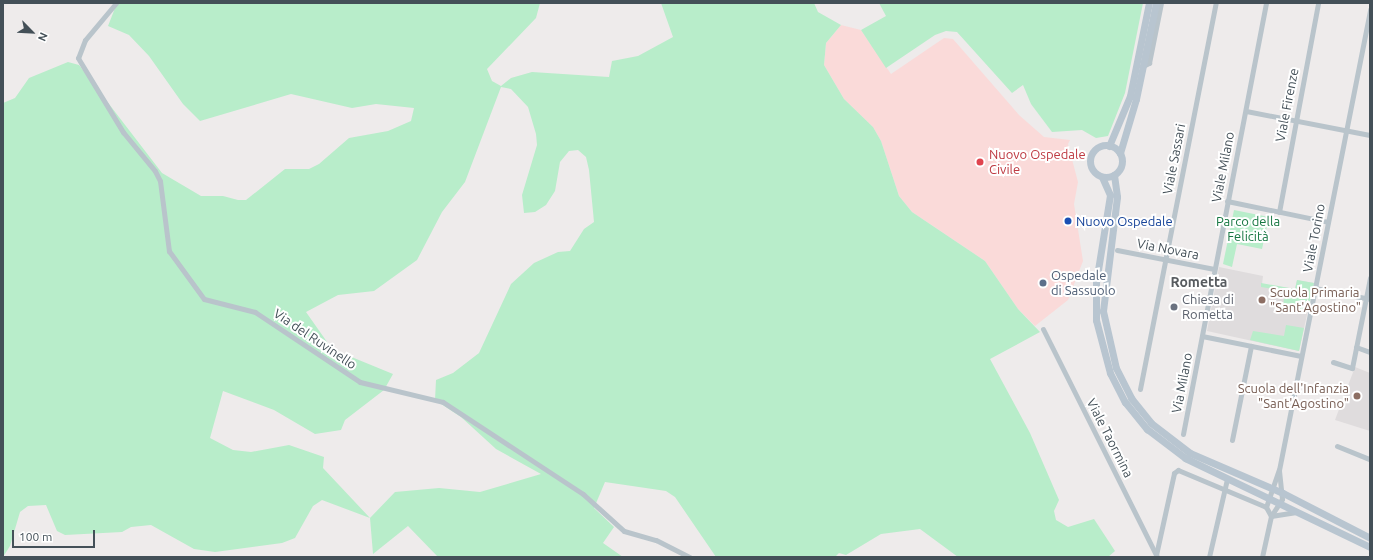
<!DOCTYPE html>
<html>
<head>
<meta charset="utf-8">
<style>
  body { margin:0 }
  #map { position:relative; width:1373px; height:560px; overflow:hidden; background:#eeebeb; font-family:Ubuntu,sans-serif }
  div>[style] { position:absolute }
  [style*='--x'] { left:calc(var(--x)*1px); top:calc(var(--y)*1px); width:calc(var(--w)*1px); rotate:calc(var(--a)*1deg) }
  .education>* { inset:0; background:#dfdcdd }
  .medical>* { inset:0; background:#fadad9 }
  .green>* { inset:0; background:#b8edca }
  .street>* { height:5px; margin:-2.5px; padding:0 2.5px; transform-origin:2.5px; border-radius:2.5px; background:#b9c4cb }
  .secondary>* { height:7px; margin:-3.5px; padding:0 3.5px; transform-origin:3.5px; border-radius:3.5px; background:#b8c5d0 }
  .secondary>.ring { margin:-3.5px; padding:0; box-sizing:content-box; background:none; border:7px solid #b8c5d0; border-radius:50% }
  .dots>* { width:11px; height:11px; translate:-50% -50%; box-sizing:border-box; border:2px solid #fff; border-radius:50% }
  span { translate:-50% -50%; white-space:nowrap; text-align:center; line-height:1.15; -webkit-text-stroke:4px #fff; paint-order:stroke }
  .street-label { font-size:13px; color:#445058 }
  .health-label { font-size:13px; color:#be3a42 }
  .left { translate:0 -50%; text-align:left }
  .transit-label { font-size:13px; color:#164399 }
  .park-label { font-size:13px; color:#177742 }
  .service-label { font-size:13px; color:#4e5e75 }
  .education-label { font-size:13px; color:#785e54 }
  .right { translate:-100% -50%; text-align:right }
  .worship-label { font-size:13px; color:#5b616d }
  .neighbourhood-label { font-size:14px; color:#585c60; font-weight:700 }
  .frame { position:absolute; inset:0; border:4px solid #445058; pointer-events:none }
  .north { position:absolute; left:12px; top:12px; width:40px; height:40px; -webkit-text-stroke:3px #fff; paint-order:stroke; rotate:114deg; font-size:11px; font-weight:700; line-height:16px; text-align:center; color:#445058 }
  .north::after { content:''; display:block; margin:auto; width:14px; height:18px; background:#445058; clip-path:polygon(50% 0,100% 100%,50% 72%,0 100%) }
  .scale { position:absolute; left:12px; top:530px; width:83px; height:18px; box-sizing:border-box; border:2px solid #445058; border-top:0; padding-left:5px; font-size:12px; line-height:14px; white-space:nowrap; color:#445058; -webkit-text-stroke:3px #fff; paint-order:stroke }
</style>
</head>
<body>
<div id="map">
  <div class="education">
    <i style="clip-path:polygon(1219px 267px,1263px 276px,1262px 284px,1295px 289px,1297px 280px,1314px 283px,1299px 351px,1207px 331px)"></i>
    <i style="clip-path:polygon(1355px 367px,1370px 373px,1370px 431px,1335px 420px)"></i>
  </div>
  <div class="medical">
    <i style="clip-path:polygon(841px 25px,861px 30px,891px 74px,944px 38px,953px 39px,1019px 115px,1044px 137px,1070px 140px,1068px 144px,1078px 182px,1074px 204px,1083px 261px,1068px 300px,1035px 326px,1018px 309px,985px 261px,912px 212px,899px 196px,881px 141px,873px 127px,844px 99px,824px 65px,826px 43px)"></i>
  </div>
  <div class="green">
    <i style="clip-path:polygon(evenodd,117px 3px,540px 3px,536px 18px,487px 69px,492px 81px,501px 86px,511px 78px,532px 72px,609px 77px,612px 61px,638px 56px,673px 37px,661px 3px,814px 3px,818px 12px,841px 25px,826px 43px,824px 65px,844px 99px,873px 127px,881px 141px,899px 196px,912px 212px,985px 261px,1018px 309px,1040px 332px,990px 359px,1030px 433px,1059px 500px,1054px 511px,1056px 520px,1068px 527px,1094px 519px,1115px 551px,1108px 557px,958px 557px,920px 529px,881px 534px,846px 555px,839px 553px,835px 557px,716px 557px,675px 497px,666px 491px,605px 482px,594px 508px,614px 527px,603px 543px,623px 557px,438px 557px,408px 526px,373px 554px,370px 518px,322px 500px,313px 506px,295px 538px,282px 543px,215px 552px,194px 549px,151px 525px,131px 527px,122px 532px,65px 535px,57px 531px,46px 505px,28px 506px,20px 512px,10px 546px,3px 557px,3px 103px,15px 98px,29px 78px,68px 62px,79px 65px,162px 173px,201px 196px,223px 196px,238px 200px,246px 200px,285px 169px,309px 169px,319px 164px,349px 138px,388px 131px,411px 121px,414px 108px,376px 104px,352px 108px,291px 94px,200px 121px,183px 104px,149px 56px,129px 35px,108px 26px,117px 3px,501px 87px,511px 89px,528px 107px,536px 134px,537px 145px,522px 195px,524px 213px,535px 212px,546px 205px,555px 191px,560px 162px,569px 151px,578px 150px,586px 157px,589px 170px,594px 222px,584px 229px,570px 251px,558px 252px,534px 263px,511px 284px,479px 353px,453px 373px,436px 380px,435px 400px,461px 417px,496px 449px,541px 474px,480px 492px,439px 488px,395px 492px,370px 518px,323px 468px,324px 457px,289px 445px,251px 452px,233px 450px,210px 438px,223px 391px,274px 410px,315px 434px,341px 430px,345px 420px,384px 390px,393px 374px,332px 349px,306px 312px,338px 295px,374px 291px,417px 260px,442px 212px,465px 182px,501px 87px)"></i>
    <i style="clip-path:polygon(879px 3px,1143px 3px,1125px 93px,1108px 136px,1096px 138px,1082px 130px,1052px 132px,1031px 104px,1023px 85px,1012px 93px,957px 32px,946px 31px,935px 35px,886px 68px,861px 30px,886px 16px)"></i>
    <i style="clip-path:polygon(1234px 210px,1269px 217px,1262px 249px,1237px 244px,1232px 267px,1223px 264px)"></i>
    <i style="clip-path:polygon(1297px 280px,1314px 283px,1308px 311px,1283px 306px,1285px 291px,1261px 287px,1261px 283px,1295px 289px)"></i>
    <i style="clip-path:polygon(1286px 325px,1304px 328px,1299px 351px,1250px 340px,1253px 331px,1284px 336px)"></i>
  </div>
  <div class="street">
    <i style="--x:116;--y:3;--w:48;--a:130"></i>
    <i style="--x:85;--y:40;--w:19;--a:111"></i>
    <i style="--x:78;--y:58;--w:87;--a:58.7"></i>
    <i style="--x:123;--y:132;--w:50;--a:50.6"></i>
    <i style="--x:155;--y:171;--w:11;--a:63"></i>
    <i style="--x:160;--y:181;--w:71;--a:82.7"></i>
    <i style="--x:169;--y:251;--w:59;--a:53.9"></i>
    <i style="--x:204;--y:299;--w:53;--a:14.3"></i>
    <i style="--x:255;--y:312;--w:126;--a:33.7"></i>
    <i style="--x:360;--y:382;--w:85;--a:13.5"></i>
    <i style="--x:443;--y:402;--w:168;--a:33.3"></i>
    <i style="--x:583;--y:494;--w:55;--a:42.1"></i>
    <i style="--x:624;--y:531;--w:33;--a:16"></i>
    <i style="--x:656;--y:540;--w:38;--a:27"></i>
    <i style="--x:1143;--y:66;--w:7;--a:-27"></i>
    <i style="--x:1149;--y:63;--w:61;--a:-78.7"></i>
    <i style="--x:1246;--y:111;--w:126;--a:11"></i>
    <i style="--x:1227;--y:201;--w:103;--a:11.7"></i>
    <i style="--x:1279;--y:212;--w:213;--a:-79.4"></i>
    <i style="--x:1117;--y:250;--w:99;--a:11.1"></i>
    <i style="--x:1315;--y:288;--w:56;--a:11.3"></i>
    <i style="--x:1043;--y:329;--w:255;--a:63.4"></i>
    <i style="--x:1202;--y:336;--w:101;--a:11.4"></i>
    <i style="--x:1356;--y:347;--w:15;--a:20"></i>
    <i style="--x:1333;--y:362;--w:20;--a:18"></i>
    <i style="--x:1352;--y:368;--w:92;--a:-78.7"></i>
    <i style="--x:1140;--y:389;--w:393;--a:-78.9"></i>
    <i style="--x:1183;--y:434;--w:439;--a:-79.1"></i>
    <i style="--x:1232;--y:440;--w:96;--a:-78.6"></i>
    <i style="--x:1337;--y:446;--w:35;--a:22"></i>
    <i style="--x:1271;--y:516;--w:10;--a:-119"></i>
    <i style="--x:1266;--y:507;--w:39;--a:-71"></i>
    <i style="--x:1271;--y:516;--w:24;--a:-9"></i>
    <i style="--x:1156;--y:555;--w:84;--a:-77.6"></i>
    <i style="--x:1174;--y:473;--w:5;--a:-37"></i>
    <i style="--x:1178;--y:470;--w:95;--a:22.8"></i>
    <i style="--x:1209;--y:557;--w:80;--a:-77"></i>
    <i style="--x:1262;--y:557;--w:42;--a:-77.6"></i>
    <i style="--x:1271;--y:516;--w:20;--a:-57"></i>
    <i style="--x:1282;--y:499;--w:29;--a:-96"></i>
    <i style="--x:1279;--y:470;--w:470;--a:-78.8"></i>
  </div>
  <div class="secondary">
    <i class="ring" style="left:1090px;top:145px;width:25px;height:25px"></i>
    <i style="--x:1109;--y:146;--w:54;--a:-67.2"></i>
    <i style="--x:1130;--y:96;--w:95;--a:-78.5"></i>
    <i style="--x:1120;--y:153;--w:56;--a:-73.5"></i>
    <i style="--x:1136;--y:99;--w:98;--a:-78.2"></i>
    <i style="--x:1114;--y:175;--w:22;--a:82"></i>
    <i style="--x:1117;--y:197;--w:115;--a:97"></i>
    <i style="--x:1103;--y:311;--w:58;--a:77.2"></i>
    <i style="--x:1116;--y:368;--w:34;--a:63"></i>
    <i style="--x:1131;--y:398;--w:32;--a:51"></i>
    <i style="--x:1151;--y:423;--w:49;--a:37.6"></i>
    <i style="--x:1190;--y:453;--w:101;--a:23.3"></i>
    <i style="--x:1283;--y:493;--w:98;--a:27.3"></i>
    <i style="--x:1102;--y:177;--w:20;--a:66"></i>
    <i style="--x:1110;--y:195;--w:88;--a:99.1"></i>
    <i style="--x:1096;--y:282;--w:38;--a:90"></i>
    <i style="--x:1096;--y:320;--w:55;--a:75.2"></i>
    <i style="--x:1110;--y:373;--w:33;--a:63"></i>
    <i style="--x:1125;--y:402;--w:35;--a:51"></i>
    <i style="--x:1147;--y:429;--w:48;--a:37.3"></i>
    <i style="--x:1185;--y:458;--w:205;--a:25.7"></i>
  </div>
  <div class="dots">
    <i style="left:980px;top:162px;background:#e0444e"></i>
    <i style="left:1068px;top:221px;background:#1a4fb4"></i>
    <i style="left:1043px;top:283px;background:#5c6f8a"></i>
    <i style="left:1262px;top:300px;background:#8d6e63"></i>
    <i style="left:1174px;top:307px;background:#6b7280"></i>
    <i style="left:1357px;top:396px;background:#8d6e63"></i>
  </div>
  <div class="street-label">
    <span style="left:1287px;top:105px;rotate:-79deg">Viale Firenze</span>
    <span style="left:1174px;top:159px;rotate:-79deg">Viale Sassari</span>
    <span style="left:1223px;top:167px;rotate:-79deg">Viale Milano</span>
    <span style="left:1314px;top:238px;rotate:-79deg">Viale Torino</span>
    <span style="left:1168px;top:249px;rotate:11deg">Via Novara</span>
    <span style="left:315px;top:339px;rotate:34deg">Via del Ruvinello</span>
    <span style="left:1182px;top:383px;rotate:-79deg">Via Milano</span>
    <span style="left:1110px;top:438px;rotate:63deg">Viale Taormina</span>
  </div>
  <div class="health-label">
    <span class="left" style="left:989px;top:162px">Nuovo Ospedale<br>Civile</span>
  </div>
  <div class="transit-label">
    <span class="left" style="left:1076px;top:221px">Nuovo Ospedale</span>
  </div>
  <div class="park-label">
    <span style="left:1248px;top:229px">Parco della<br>Felicità</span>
  </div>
  <div class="service-label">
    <span class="left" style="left:1051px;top:283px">Ospedale<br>di Sassuolo</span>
  </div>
  <div class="education-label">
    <span class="left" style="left:1270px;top:300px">Scuola Primaria<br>"Sant'Agostino"</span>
    <span class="right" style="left:1349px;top:396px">Scuola dell'Infanzia<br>"Sant'Agostino"</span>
  </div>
  <div class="worship-label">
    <span class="left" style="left:1182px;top:307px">Chiesa di<br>Rometta</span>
  </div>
  <div class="neighbourhood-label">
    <span style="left:1199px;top:282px">Rometta</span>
  </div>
  <div class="frame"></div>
  <div class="north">N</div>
  <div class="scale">100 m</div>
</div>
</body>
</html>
